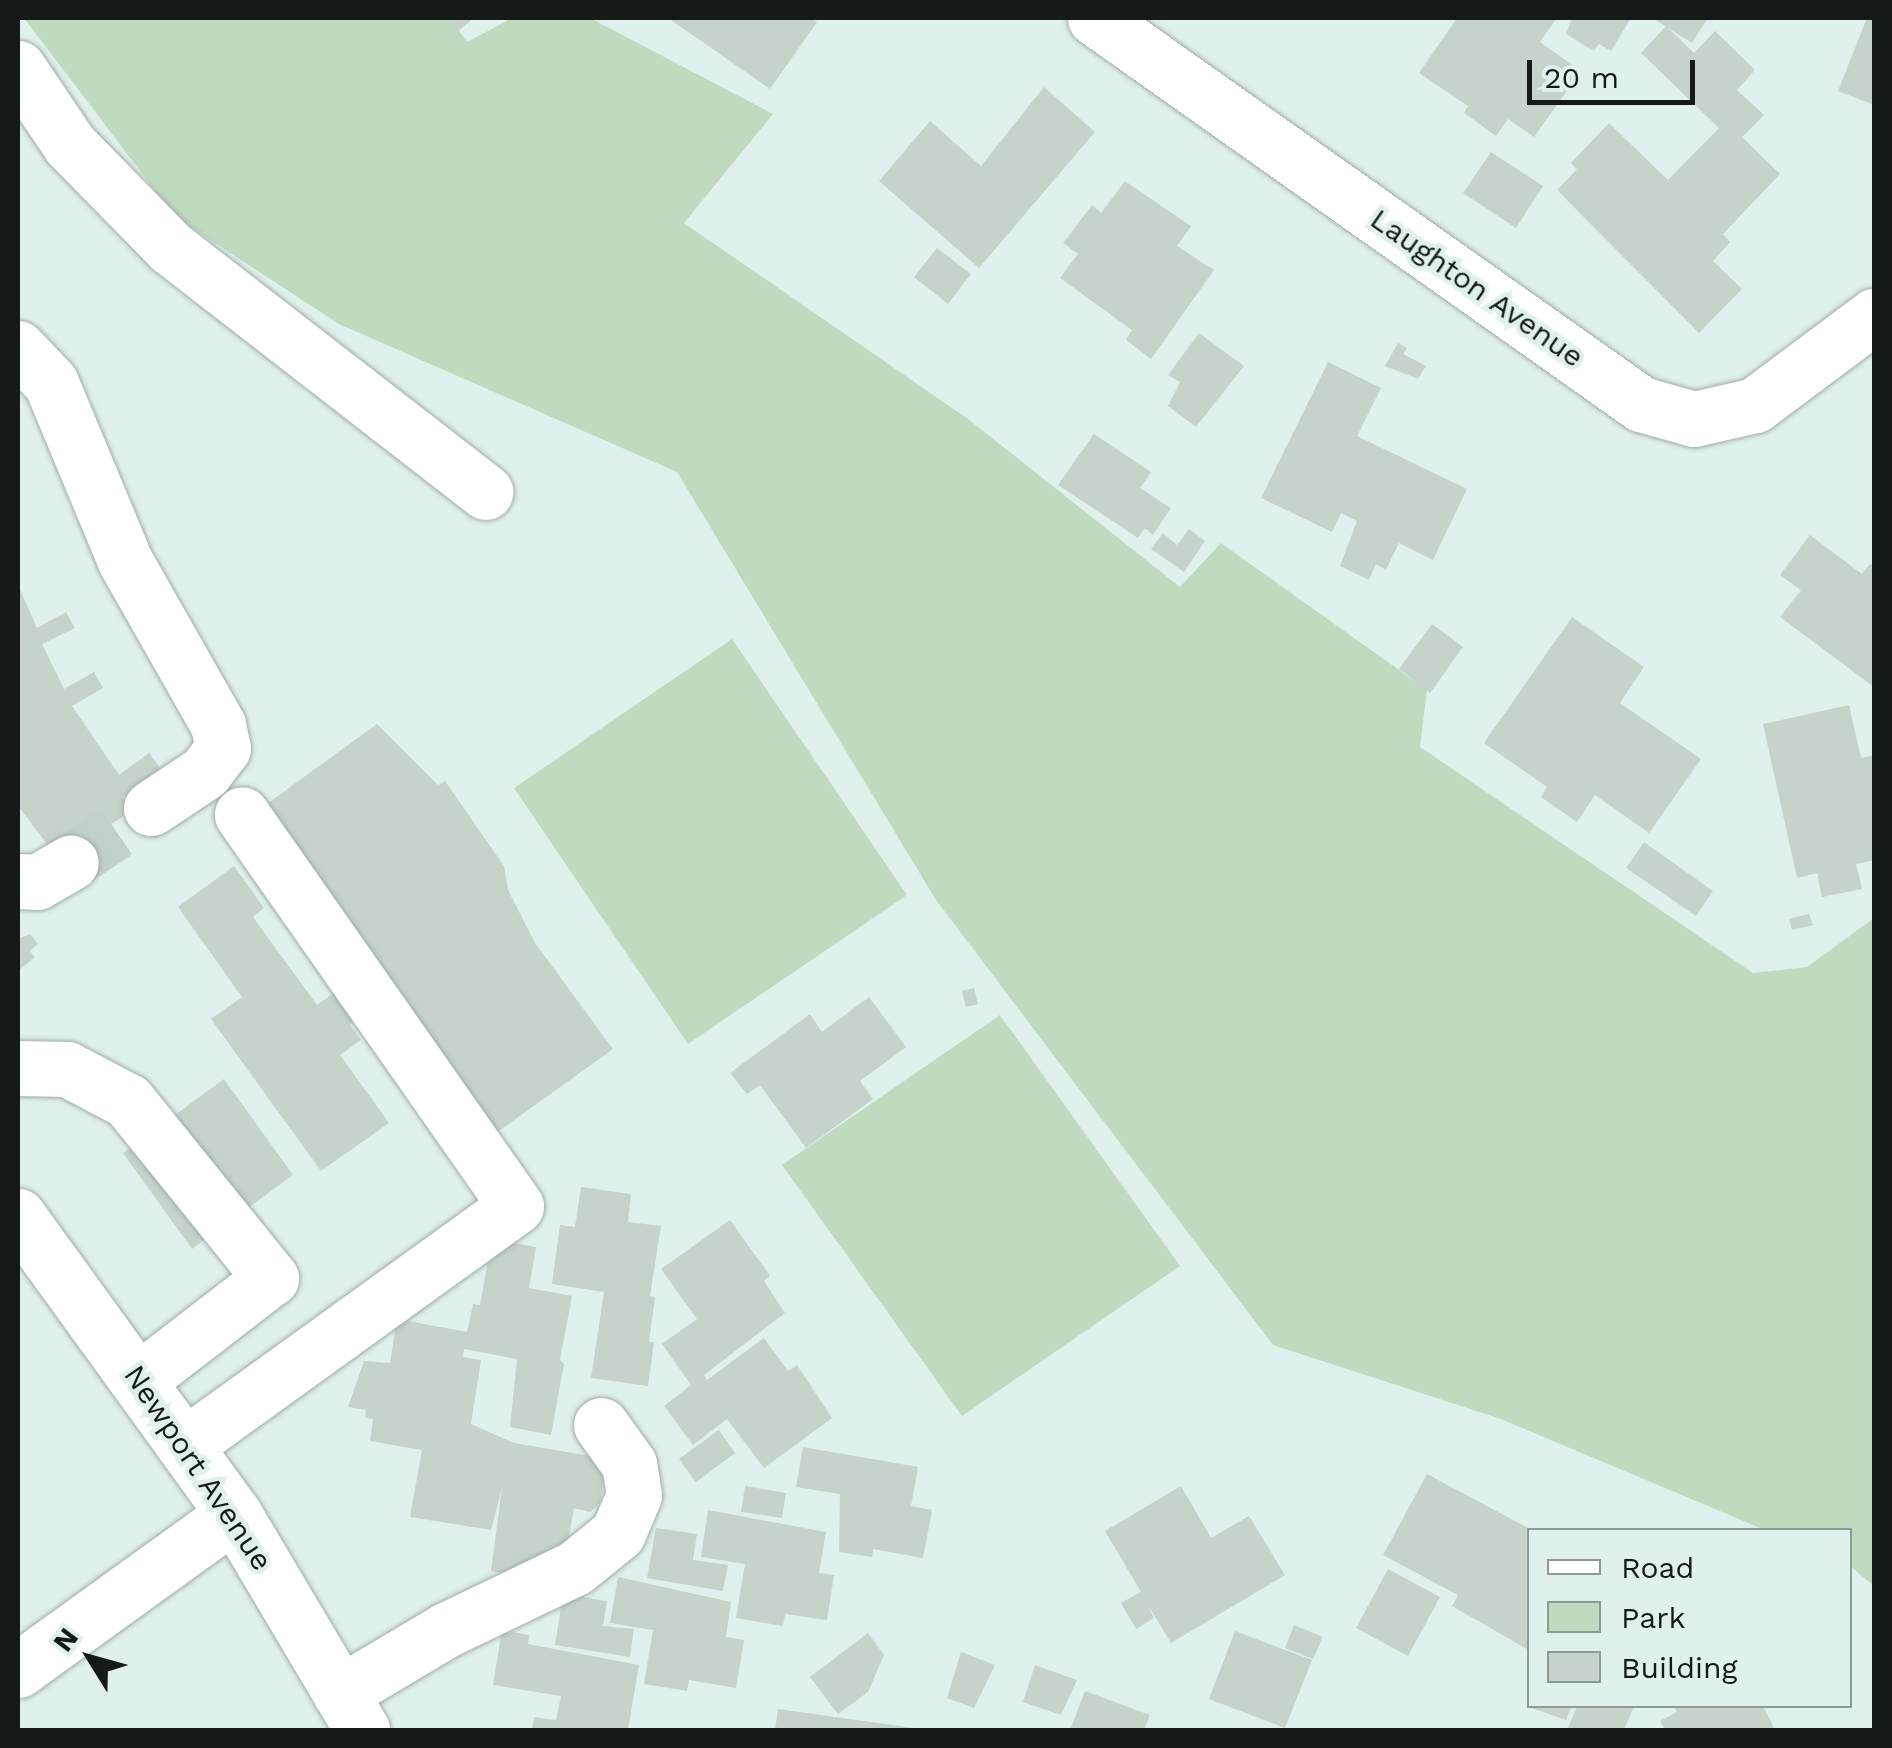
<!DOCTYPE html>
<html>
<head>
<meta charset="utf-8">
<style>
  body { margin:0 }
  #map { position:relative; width:1892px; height:1748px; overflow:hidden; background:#e0f0ec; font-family:"Work Sans",sans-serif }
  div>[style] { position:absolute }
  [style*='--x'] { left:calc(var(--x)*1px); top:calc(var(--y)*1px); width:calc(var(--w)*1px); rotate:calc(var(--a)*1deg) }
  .green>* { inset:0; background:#c0dac0 }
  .building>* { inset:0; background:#c5d3cb }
  .minor-tunnel>* { height:55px; margin-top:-27.5px; transform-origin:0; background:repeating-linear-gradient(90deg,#c1d0cc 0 55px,transparent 0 83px) }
  .roads { filter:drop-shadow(0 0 2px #9eadaa) drop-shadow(0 0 2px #9eadaa) }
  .minor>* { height:55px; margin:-27.5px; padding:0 27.5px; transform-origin:27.5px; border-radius:27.5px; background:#fff }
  span { translate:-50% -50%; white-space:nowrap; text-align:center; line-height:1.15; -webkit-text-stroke:9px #e0f0ec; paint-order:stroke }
  .street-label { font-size:30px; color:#141a18 }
  .frame { position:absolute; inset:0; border:20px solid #141a18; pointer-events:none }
  .legend { position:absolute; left:1527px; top:1528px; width:325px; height:180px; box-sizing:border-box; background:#e0f0ec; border:2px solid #8e9a97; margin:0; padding:12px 18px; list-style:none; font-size:30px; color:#141a18 }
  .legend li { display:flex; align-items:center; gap:20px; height:50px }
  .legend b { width:50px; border:2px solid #8e9a97 }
  .north { position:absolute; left:40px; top:1608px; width:100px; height:100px; -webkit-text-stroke:8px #e0f0ec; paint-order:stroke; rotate:307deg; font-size:28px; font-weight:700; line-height:40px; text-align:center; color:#141a18 }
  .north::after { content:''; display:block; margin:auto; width:35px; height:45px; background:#141a18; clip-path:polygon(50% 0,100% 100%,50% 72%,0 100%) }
  .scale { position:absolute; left:1527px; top:60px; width:168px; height:45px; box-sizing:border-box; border:5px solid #141a18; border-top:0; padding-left:12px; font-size:30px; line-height:35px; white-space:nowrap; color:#141a18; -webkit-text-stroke:8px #e0f0ec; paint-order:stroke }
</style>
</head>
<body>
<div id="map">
  <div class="green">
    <i style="clip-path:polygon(24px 18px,450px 18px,467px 42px,513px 18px,590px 18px,773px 114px,684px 223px,968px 419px,1180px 587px,1221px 543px,1427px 690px,1420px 747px,1753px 973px,1807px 967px,1874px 918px,1874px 1586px,1850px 1566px,1850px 1530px,1765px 1530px,1501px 1419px,1273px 1345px,936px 900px,677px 472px,339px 324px,175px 217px)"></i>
    <i style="clip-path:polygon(732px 639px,907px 895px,688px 1044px,514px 788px)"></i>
    <i style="clip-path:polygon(1000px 1015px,1180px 1266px,962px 1416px,782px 1165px)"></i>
  </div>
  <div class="building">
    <i style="clip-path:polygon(445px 18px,474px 18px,457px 32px)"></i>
    <i style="clip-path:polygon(668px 18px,811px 18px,817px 22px,770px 89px)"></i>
    <i style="clip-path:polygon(1457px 18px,1557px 18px,1540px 42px,1581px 71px,1534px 137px,1508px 119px,1496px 136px,1464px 113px,1468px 106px,1419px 73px)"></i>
    <i style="clip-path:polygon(1572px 18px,1631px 18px,1611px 51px,1599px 44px,1594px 51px,1566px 34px)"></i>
    <i style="clip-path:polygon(1652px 18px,1708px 18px,1692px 43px)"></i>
    <i style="clip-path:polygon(1867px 18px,1874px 18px,1874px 105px,1838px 91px)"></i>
    <i style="clip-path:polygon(1666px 26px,1694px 53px,1715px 31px,1755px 70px,1737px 90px,1764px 115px,1742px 137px,1780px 174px,1723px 234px,1730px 242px,1713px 261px,1742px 289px,1699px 333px,1557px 190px,1577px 169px,1571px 163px,1609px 123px,1668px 180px,1719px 128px,1641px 53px)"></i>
    <i style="clip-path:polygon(1044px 87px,1095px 132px,979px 268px,879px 181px,930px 121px,981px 166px)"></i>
    <i style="clip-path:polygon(1491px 152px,1543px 186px,1516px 228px,1463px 193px)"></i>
    <i style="clip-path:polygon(1125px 181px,1191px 226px,1177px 246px,1214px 270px,1151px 359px,1126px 340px,1132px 330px,1060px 278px,1078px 254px,1063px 243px,1092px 205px,1101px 213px)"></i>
    <i style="clip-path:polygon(937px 248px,971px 274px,948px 304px,914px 277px)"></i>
    <i style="clip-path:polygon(1199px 333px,1244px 366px,1196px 427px,1168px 406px,1180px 382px,1168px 375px)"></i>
    <i style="clip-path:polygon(1398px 343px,1407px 348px,1403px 354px,1426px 366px,1418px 379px,1385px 366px)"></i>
    <i style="clip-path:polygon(1328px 362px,1381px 388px,1357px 436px,1467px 489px,1433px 560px,1399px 543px,1386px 570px,1376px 564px,1369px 580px,1340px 566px,1357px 521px,1341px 513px,1332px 532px,1261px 498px)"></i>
    <i style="clip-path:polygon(1094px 434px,1151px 472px,1140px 488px,1171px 508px,1153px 535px,1145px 528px,1138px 538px,1058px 485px)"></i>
    <i style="clip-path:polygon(1189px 529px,1205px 541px,1184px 572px,1151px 549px,1163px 533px,1177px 545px)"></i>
    <i style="clip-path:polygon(1810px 535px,1862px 574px,1870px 564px,1874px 567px,1874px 687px,1780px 617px,1801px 590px,1780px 575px)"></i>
    <i style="clip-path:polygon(18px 585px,37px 628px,66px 612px,75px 628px,42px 644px,64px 689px,94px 672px,103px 688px,72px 706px,119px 775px,149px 753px,160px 768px,123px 797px,131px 812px,101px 830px,94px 820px,53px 852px,18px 806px)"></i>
    <i style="clip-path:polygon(1572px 617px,1644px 667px,1620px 703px,1701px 759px,1649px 833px,1595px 795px,1577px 822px,1541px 797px,1547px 787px,1484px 743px)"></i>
    <i style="clip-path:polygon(1432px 624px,1463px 647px,1430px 693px,1399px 669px)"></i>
    <i style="clip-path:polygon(1849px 705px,1861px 758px,1874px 755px,1874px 860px,1856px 864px,1862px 889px,1822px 897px,1817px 873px,1797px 878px,1763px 724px)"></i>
    <i style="clip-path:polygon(377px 724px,438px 785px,445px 781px,504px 866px,508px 890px,535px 943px,613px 1049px,485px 1141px,386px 999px,350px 1025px,361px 1040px,340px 1055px,389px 1123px,321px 1171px,211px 1019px,242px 997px,178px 907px,234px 866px,264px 908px,253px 917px,317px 1005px,365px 970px,253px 814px)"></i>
    <i style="clip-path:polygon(1644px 842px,1713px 891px,1696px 916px,1626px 868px)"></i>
    <i style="clip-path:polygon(1809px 914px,1813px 925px,1792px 930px,1789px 919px)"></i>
    <i style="clip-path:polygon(30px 934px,38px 944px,30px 951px,35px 957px,18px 971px,18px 939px)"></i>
    <i style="clip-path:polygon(974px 988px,978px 1004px,966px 1007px,962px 991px)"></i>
    <i style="clip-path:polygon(869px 997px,906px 1047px,860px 1081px,873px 1099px,806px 1148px,760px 1085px,747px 1094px,730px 1073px,810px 1014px,822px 1032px)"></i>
    <i style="clip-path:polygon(224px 1079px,293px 1175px,192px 1249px,123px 1153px)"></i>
    <i style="clip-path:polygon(581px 1187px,631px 1194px,628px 1222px,661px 1226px,650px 1296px,655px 1297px,649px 1342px,654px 1342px,648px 1386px,591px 1378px,604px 1292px,552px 1284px,560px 1225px,575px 1227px)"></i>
    <i style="clip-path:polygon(730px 1220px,770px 1276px,764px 1281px,785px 1313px,704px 1375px,707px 1380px,764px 1338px,788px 1371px,797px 1365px,832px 1418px,764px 1468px,727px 1419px,693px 1445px,664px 1406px,691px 1385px,662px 1344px,697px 1319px,661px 1269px)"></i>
    <i style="clip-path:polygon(492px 1239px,536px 1247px,529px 1288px,572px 1296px,560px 1360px,564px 1364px,551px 1435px,510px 1427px,517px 1359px,464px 1349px,463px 1357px,481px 1360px,471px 1424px,514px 1443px,590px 1456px,604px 1474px,600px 1503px,590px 1512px,574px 1508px,564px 1566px,532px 1578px,491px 1571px,502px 1488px,491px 1530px,410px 1517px,422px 1450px,370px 1441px,373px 1419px,365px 1418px,366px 1410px,348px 1407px,364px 1361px,390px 1363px,397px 1319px,467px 1332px,473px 1304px,480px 1305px)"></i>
    <i style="clip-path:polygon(719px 1430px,735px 1453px,696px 1482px,679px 1459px)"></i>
    <i style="clip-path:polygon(803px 1447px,918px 1467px,911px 1506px,932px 1510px,923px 1558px,873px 1549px,872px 1557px,839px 1552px,840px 1494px,796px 1487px)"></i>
    <i style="clip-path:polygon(1427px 1474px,1530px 1529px,1527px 1649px,1452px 1606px,1458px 1595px,1383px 1555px)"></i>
    <i style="clip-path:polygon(745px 1486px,786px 1493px,782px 1518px,741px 1512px)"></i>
    <i style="clip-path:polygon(1181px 1486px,1211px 1538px,1249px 1516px,1285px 1575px,1171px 1643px,1148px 1605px,1154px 1618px,1136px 1629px,1121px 1603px,1141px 1592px,1105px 1531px)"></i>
    <i style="clip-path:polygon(708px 1510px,826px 1532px,819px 1573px,834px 1575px,827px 1620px,785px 1614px,783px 1626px,736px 1618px,745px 1564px,701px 1557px)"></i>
    <i style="clip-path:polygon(656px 1528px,697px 1534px,693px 1560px,728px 1565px,723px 1591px,647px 1578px)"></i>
    <i style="clip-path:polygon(1388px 1569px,1440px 1597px,1408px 1656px,1356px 1628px)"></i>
    <i style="clip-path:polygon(618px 1577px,731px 1602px,726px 1637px,744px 1640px,736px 1688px,689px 1680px,687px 1691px,644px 1684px,653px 1630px,610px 1623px)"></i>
    <i style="clip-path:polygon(563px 1594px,607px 1601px,603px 1626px,634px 1629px,630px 1657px,555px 1645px)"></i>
    <i style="clip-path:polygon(1294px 1625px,1323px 1637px,1313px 1659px,1285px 1648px)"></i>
    <i style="clip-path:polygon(502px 1630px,529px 1635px,528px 1644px,639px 1665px,628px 1730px,532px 1730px,534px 1717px,556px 1720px,561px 1696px,493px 1685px)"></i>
    <i style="clip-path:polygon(1235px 1631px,1312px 1660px,1285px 1728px,1209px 1699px)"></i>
    <i style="clip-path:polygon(868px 1633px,884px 1655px,868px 1692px,838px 1714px,810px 1677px)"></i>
    <i style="clip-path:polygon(961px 1652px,995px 1665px,974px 1708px,947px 1698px)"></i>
    <i style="clip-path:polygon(1035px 1665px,1077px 1680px,1061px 1715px,1023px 1702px)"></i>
    <i style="clip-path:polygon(1085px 1691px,1150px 1715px,1144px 1730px,1070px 1730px)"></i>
    <i style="clip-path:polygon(1526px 1706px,1572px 1706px,1566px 1720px)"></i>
    <i style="clip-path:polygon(1577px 1706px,1634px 1706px,1624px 1730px,1567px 1730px)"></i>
    <i style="clip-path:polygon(1674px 1706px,1763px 1706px,1775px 1730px,1665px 1730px,1660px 1721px,1677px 1712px)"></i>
    <i style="clip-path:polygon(778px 1709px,914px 1728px,914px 1730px,775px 1730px)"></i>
  </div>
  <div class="minor-tunnel">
    <i style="--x:71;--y:862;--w:97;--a:-34"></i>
  </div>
  <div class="roads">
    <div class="minor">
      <i style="--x:1095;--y:18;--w:669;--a:35.26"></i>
      <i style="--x:1641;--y:404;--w:55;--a:15.8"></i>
      <i style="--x:1694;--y:419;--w:63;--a:-12.9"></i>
      <i style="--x:1755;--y:405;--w:149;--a:-36.8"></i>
      <i style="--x:18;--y:68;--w:93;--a:56"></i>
      <i style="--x:70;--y:145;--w:144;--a:45.6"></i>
      <i style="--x:171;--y:248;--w:398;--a:37.8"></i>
      <i style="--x:18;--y:348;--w:48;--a:46.7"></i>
      <i style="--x:51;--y:383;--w:193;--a:67.4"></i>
      <i style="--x:125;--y:561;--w:189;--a:60.4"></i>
      <i style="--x:218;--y:725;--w:24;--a:78"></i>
      <i style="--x:223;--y:748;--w:30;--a:127"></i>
      <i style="--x:205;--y:772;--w:65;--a:146.3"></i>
      <i style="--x:18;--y:881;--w:19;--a:3"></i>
      <i style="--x:37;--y:882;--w:39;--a:-30"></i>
      <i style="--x:18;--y:1068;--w:49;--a:1.2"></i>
      <i style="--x:67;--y:1069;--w:69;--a:27.7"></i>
      <i style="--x:128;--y:1101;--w:228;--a:51.1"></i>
      <i style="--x:271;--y:1278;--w:165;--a:142.4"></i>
      <i style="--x:18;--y:1216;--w:368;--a:54.1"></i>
      <i style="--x:234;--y:1514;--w:251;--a:59.3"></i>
      <i style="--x:185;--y:1445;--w:408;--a:-35.8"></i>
      <i style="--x:516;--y:1206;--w:478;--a:-125"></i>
      <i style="--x:18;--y:1670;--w:266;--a:-35.8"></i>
      <i style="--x:340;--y:1693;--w:123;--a:-30.7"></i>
      <i style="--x:446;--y:1630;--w:143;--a:-25.7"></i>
      <i style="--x:575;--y:1568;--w:55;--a:-39.1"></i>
      <i style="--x:618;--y:1533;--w:41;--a:-67.2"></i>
      <i style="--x:634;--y:1495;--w:31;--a:-99"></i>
      <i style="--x:629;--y:1464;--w:48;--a:-125.7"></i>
    </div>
  </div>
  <div class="street-label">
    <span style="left:1477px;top:288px;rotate:35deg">Laughton Avenue</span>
    <span style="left:198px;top:1468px;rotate:56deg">Newport Avenue</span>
  </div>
  <div class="frame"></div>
  <ul class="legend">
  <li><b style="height:12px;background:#fff"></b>Road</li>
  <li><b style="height:28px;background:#c0dac0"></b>Park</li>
  <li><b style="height:28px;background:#c5d3cb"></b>Building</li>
  </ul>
  <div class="north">N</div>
  <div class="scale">20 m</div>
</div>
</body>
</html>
